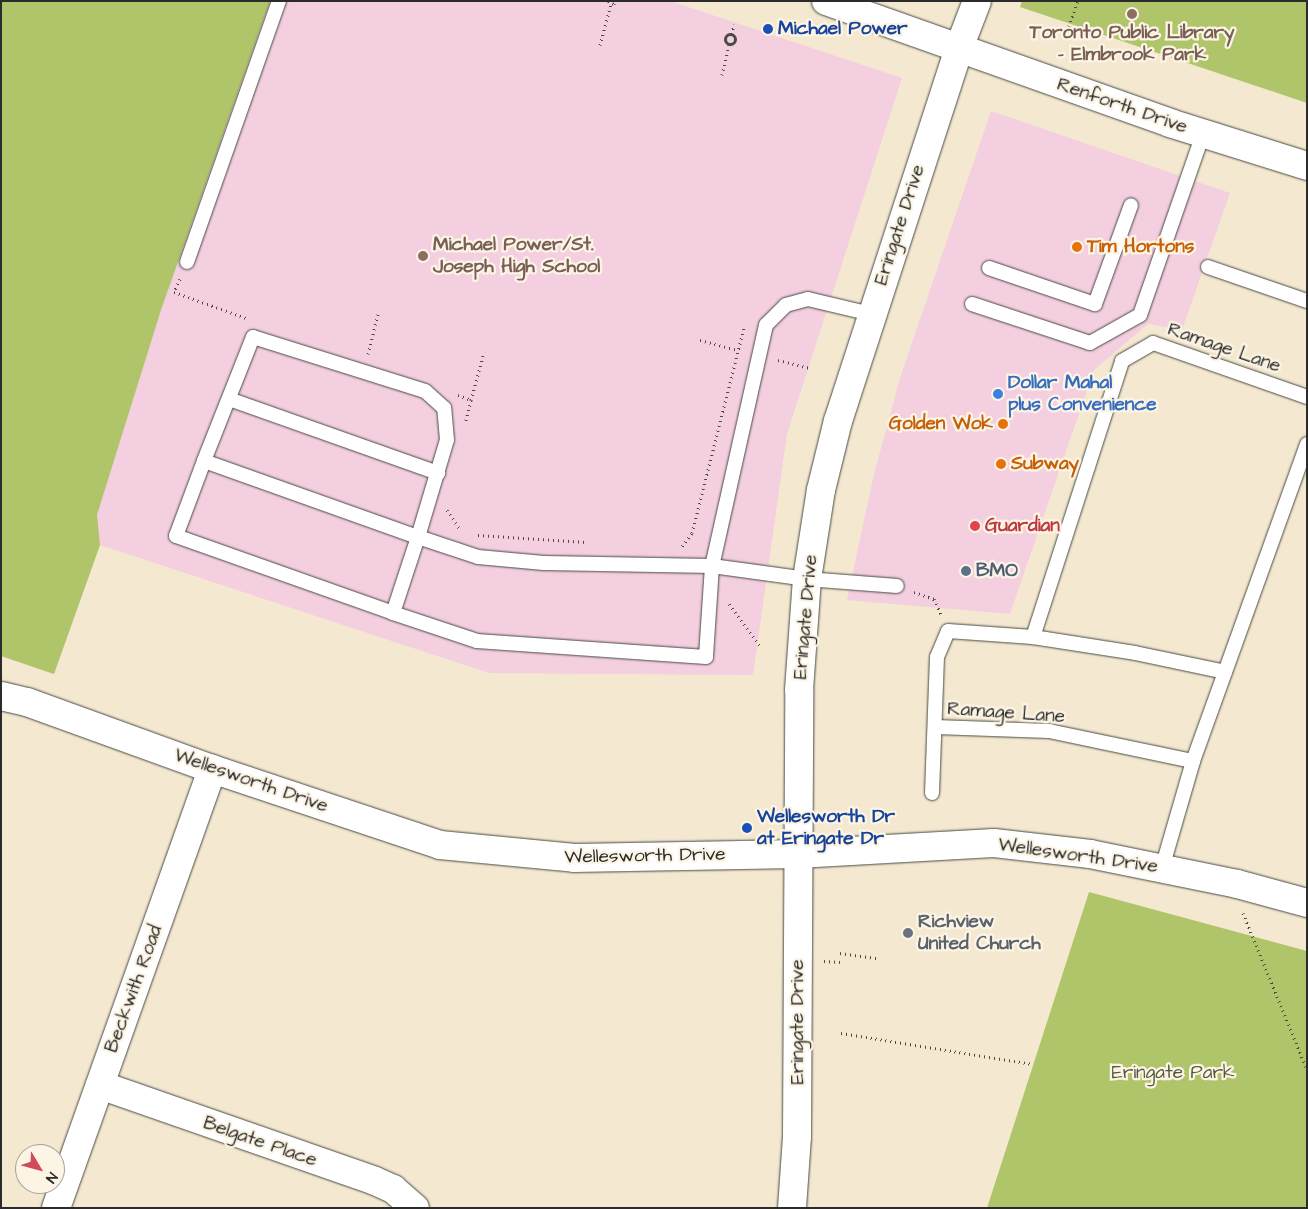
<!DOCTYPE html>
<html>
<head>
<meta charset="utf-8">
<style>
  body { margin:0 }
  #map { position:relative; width:1308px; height:1209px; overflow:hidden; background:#f4e9d0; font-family:"Architects Daughter",sans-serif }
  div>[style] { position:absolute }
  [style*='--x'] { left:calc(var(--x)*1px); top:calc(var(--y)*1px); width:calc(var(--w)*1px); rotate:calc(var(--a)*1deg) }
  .built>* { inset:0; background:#f3cfe0 }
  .green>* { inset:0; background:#b0c56a }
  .path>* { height:3px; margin-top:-1.5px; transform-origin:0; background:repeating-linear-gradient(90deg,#494844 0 1px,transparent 0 5px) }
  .path>.ring { margin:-1.5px; padding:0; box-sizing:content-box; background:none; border:3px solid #494844; border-radius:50% }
  .roads { filter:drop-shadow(0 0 1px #494844) drop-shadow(0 0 1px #494844) }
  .service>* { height:14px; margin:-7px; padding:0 7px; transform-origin:7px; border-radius:7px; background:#fff }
  .minor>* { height:28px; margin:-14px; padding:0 14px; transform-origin:14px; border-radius:14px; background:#fff }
  .tertiary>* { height:28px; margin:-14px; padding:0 14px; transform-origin:14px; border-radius:14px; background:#fff }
  .secondary>* { height:28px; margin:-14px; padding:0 14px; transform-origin:14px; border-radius:14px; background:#fff }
  .dots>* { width:14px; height:14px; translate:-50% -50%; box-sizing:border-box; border:2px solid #fcf5e5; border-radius:50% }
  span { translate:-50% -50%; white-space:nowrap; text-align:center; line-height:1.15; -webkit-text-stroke:4.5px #fcf5e5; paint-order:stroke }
  .transit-label { font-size:19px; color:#164399; font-weight:700 }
  .left { translate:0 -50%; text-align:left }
  .education-label { font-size:19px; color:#785e54; font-weight:700 }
  .street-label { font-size:19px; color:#2b2b2b }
  .food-label { font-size:19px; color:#c56008; font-weight:700 }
  .right { translate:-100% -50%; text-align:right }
  .shop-label { font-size:19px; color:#366cbe; font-weight:700 }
  .health-label { font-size:19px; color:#be3a42; font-weight:700 }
  .service-label { font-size:19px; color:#4e5e75; font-weight:700 }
  .worship-label { font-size:19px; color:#5b616d; font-weight:700 }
  .park-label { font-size:19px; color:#53593e }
  .frame { position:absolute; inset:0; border:2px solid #2b2b2b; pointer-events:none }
  .north { position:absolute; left:15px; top:1144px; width:50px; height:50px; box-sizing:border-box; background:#fcf5e5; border:1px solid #a8a49b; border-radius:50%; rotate:127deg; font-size:14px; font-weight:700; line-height:20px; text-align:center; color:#2b2b2b }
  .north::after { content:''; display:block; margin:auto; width:18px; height:22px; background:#d1495b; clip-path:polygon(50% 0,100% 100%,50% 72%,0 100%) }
</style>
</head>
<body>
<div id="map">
  <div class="built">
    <i style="clip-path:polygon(1px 1px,670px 1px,902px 78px,787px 434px,753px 675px,489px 673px,100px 545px,54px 674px,1px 656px)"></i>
    <i style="clip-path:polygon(991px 111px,1230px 193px,1182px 330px,1148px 324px,1094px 370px,1010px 614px,847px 600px,874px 474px,900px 378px)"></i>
  </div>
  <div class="green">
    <i style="clip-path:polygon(1px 1px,270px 1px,161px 310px,97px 515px,100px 545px,54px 674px,1px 656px)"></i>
    <i style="clip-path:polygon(1022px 1px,1307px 1px,1307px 103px,1020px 7px)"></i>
    <i style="clip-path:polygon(1089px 892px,1307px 951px,1307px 1208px,987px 1208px)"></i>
  </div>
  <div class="path">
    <i style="--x:608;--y:1;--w:7;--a:27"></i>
    <i style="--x:614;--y:4;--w:3;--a:-72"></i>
    <i style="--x:1067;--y:31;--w:32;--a:-70"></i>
    <i style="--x:732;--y:34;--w:10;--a:-79"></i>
    <i class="ring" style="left:725px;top:34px;width:7px;height:7px"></i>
    <i style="--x:600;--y:45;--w:42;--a:-75"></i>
    <i style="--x:722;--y:75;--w:31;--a:-77"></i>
    <i style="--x:180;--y:279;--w:14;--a:115"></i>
    <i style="--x:174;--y:292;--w:77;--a:19.9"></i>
    <i style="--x:700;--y:340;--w:39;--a:15"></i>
    <i style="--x:368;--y:354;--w:41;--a:-76"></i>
    <i style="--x:778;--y:360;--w:32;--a:14"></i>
    <i style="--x:458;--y:395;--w:14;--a:21"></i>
    <i style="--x:471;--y:400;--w:21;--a:104"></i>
    <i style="--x:471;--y:400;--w:50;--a:-74.8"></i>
    <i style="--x:447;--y:510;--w:23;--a:56"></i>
    <i style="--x:478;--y:535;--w:108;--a:3.7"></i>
    <i style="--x:682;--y:546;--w:16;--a:-52"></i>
    <i style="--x:692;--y:533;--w:211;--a:-75.8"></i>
    <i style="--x:914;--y:592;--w:21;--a:19"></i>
    <i style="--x:934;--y:599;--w:17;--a:65"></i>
    <i style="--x:729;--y:604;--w:51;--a:53.8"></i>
    <i style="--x:1243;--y:913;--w:170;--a:67.8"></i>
    <i style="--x:840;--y:953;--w:37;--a:8"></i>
    <i style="--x:824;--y:961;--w:16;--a:4"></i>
    <i style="--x:841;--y:1033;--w:194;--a:9.2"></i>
  </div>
  <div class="roads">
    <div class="service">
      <i style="--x:187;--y:262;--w:277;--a:-70.6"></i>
      <i style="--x:1208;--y:267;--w:105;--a:19"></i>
      <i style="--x:989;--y:268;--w:112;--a:18.8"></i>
      <i style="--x:1095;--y:304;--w:105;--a:-70"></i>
      <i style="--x:972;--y:304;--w:124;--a:18.3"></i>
      <i style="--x:1090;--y:343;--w:57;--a:-29.2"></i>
      <i style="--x:1140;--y:315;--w:192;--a:-70.8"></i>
      <i style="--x:871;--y:314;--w:65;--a:-166.6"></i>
      <i style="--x:808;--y:299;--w:23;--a:165"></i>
      <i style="--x:786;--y:305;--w:28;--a:135"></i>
      <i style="--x:766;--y:325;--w:247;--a:102.6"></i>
      <i style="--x:712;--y:566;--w:96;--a:7.8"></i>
      <i style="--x:807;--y:579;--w:90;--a:4.4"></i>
      <i style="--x:229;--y:399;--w:222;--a:19.5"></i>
      <i style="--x:204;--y:461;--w:227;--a:19.6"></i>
      <i style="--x:418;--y:537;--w:101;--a:-73.4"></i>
      <i style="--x:447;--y:440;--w:32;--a:-95"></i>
      <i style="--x:444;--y:408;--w:25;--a:-138"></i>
      <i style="--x:425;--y:391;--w:180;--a:-162.6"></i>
      <i style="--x:253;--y:337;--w:133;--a:111.6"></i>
      <i style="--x:204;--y:461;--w:80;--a:110.5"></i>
      <i style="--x:176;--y:536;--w:230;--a:19.5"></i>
      <i style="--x:418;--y:537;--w:63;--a:18.4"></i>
      <i style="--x:478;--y:557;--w:66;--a:5.2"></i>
      <i style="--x:544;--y:563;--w:168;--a:1"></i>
      <i style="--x:712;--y:566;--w:91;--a:93.8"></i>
      <i style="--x:706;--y:657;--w:230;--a:-176"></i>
      <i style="--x:477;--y:641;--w:89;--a:-161.6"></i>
      <i style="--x:393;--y:613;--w:80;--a:-71.8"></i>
      <i style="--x:1033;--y:637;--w:290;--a:-72.1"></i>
      <i style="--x:1122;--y:361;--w:36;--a:-30"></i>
      <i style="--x:1153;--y:343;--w:163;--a:19.3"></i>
      <i style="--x:935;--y:727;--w:114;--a:2"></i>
      <i style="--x:1049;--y:731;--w:147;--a:11.8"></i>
      <i style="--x:932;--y:793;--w:136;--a:-87.9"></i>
      <i style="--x:937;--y:657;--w:28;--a:-67"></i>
      <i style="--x:948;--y:631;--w:85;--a:4"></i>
      <i style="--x:1033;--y:637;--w:103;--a:8.9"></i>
      <i style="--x:1135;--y:653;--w:92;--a:11.9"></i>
      <i style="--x:1162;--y:868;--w:111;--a:-73.8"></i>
      <i style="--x:1193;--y:761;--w:337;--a:-70.2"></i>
    </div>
    <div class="minor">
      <i style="--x:959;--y:48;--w:50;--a:-69"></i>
      <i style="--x:798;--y:854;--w:196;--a:-3.2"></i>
      <i style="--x:994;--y:843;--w:97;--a:6.5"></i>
      <i style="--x:1090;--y:854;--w:150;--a:11.5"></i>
      <i style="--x:1237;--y:884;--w:73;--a:15.2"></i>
      <i style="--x:100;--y:1085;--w:291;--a:19.2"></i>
      <i style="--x:375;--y:1181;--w:20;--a:24"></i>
      <i style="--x:393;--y:1189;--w:29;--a:41"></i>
      <i style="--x:56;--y:1208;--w:466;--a:-70.4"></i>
    </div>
    <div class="tertiary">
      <i style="--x:1;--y:696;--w:27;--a:13"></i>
      <i style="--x:27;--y:702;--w:197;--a:19.9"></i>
      <i style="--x:212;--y:769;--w:240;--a:18.4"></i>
      <i style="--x:440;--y:845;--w:135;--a:5.5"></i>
      <i style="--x:574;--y:858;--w:224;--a:-1"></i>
      <i style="--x:792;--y:1208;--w:71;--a:-86"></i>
      <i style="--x:797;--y:1137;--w:447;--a:-89.7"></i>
      <i style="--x:799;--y:690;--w:111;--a:-85.9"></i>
      <i style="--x:807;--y:579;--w:90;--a:-81.1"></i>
      <i style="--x:821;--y:490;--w:71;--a:-76.2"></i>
      <i style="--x:838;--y:421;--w:392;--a:-72"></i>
    </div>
    <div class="secondary">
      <i style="--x:826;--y:1;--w:365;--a:19.5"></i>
      <i style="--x:1170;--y:123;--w:144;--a:17.4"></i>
    </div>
  </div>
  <div class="dots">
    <i style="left:1132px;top:14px;background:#8d6e63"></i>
    <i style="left:768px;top:29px;background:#1a4fb4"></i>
    <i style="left:1077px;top:247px;background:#e8710a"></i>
    <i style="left:423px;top:256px;background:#8d6e63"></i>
    <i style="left:998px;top:394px;background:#3f7fe0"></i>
    <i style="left:1003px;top:424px;background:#e8710a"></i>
    <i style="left:1001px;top:464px;background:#e8710a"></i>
    <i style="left:975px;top:526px;background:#e0444e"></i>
    <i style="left:966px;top:571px;background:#5c6f8a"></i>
    <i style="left:747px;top:828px;background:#1a4fb4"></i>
    <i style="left:908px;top:933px;background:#6b7280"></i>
  </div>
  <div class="transit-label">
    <span class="left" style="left:778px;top:29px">Michael Power</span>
    <span class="left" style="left:757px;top:828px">Wellesworth Dr<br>at Eringate Dr</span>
  </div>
  <div class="education-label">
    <span style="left:1132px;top:44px">Toronto Public Library<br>- Elmbrook Park</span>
    <span class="left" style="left:433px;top:256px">Michael Power/St.<br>Joseph High School</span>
  </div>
  <div class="street-label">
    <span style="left:1122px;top:106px;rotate:19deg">Renforth Drive</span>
    <span style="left:900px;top:225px;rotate:-72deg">Eringate Drive</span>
    <span style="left:1224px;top:348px;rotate:19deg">Ramage Lane</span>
    <span style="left:806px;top:617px;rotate:-85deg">Eringate Drive</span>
    <span style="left:1006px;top:713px;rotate:4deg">Ramage Lane</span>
    <span style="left:251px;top:781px;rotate:19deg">Wellesworth Drive</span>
    <span style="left:645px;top:856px;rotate:-1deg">Wellesworth Drive</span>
    <span style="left:1078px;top:856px;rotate:8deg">Wellesworth Drive</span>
    <span style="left:134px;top:989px;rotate:-70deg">Beckwith Road</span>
    <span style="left:798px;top:1022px;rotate:-90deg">Eringate Drive</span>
    <span style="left:260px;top:1142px;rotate:19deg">Belgate Place</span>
  </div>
  <div class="food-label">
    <span class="left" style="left:1087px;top:247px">Tim Hortons</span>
    <span class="right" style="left:993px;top:424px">Golden Wok</span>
    <span class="left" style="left:1011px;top:464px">Subway</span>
  </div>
  <div class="shop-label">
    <span class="left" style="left:1008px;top:394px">Dollar Mahal<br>plus Convenience</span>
  </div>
  <div class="health-label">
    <span class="left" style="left:985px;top:526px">Guardian</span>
  </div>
  <div class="service-label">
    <span class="left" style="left:976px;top:571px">BMO</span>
  </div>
  <div class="worship-label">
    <span class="left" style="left:918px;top:933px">Richview<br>United Church</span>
  </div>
  <div class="park-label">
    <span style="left:1173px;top:1073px">Eringate Park</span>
  </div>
  <div class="frame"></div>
  <div class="north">N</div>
</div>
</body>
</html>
